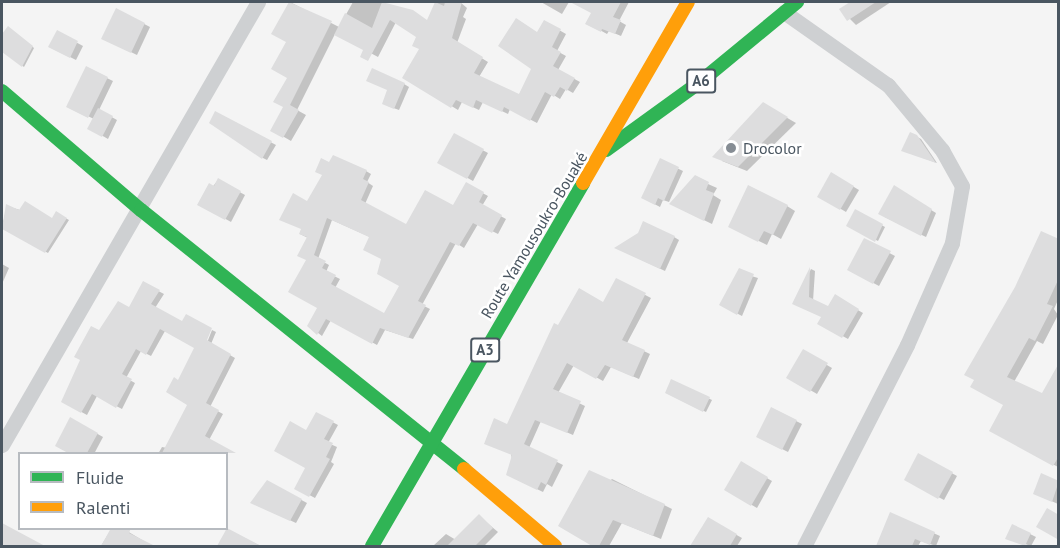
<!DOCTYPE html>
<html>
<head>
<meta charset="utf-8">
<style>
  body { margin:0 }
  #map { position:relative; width:1060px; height:548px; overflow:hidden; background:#f4f4f4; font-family:"PT Sans",sans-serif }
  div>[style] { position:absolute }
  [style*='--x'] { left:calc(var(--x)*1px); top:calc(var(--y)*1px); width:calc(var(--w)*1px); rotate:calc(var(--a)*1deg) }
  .shadow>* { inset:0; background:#0003 }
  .building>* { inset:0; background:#ddddde }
  .street>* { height:15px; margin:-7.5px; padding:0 7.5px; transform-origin:7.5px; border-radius:7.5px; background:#ced0d2 }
  .fast>* { height:14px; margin:-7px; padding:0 7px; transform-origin:7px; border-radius:7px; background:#30b455 }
  .slow>* { height:14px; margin:-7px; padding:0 7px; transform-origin:7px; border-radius:7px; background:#ff9f0a }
  .dots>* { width:16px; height:16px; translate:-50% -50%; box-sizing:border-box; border:3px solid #fff; border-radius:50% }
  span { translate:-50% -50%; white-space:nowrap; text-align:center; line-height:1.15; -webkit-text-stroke:5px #fff; paint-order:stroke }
  .shield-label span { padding:2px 4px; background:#fff; border:2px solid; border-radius:4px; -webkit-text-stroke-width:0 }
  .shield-label { font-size:15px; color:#4a5661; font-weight:700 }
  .poi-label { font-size:16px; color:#4a5661 }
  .left { translate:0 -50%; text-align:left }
  .street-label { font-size:16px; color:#4a5661 }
  .frame { position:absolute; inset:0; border:3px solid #4a5661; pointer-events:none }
  .legend { position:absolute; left:18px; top:452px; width:210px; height:78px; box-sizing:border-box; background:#fff; border:2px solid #b7bbc0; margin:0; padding:8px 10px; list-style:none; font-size:18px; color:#4a5661 }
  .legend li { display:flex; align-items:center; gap:12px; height:30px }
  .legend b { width:30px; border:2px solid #b7bbc0 }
</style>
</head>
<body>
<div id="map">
  <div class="shadow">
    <i style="clip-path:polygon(290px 2px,339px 27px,353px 2px,381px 2px,428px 22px,436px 2px,460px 2px,467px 8px,463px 17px,466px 19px,457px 43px,488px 62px,479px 77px,519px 95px,533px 69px,538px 34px,545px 22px,566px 34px,557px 51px,566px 56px,558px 70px,580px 82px,573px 93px,566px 89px,560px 99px,552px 94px,537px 123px,510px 109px,508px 114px,483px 102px,479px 110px,462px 102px,458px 110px,404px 77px,420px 49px,418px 37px,396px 22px,378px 57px,335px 34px,297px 110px,306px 115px,291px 141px,272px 130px,285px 107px,289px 77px,288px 41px,273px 33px)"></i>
    <i style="clip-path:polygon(541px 2px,569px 2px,562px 14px)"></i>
    <i style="clip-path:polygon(572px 2px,629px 2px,619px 21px,626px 25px,621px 36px,609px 31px,607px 34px,587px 23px,593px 13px)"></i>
    <i style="clip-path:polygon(853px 2px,891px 2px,856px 25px,841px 10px)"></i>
    <i style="clip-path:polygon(117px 10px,150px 27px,137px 55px,108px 41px)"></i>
    <i style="clip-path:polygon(8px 28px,34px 48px,24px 67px,2px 50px,2px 36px)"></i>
    <i style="clip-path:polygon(57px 32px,83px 46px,76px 60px,50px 47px)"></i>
    <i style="clip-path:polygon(86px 68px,113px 81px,99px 110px,117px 120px,108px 139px,89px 128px,94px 119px,73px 109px)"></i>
    <i style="clip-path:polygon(404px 84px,409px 87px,399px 110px,388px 106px)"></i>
    <i style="clip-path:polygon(763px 104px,796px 123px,747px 171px,722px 161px)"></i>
    <i style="clip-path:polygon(216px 113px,276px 145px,267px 160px,263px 158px)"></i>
    <i style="clip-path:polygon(911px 134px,921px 139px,937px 163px,907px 152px)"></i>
    <i style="clip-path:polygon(454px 135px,488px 153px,473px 181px,439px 162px)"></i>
    <i style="clip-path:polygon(660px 160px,683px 171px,669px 202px,663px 200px,660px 207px,643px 198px)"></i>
    <i style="clip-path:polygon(evenodd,366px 171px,371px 174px,367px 182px,373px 186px,365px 204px,407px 226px,454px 207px,466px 184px,488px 196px,482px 206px,506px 219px,498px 234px,478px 224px,464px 248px,456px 243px,422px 305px,430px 309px,413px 339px,385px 330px,377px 345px,331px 320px,322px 336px,309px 326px,319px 307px,308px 238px,300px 234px,308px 203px,366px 171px,332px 220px,370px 237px,401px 286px,385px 315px,335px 288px,340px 279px,326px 272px,329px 265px,318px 259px,332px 220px)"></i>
    <i style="clip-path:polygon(832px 174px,859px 190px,846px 212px,819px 196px)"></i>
    <i style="clip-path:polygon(218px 180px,245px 195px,231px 222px,199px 204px)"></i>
    <i style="clip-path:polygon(708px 184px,717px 188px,713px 195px,721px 200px,712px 224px,679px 208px)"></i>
    <i style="clip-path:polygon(894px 187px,936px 213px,926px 237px,885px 217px)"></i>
    <i style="clip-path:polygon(7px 206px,52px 220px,56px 213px,69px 220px,48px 253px,2px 227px)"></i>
    <i style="clip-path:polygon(787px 206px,795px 211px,781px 239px,772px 234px,767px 245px,738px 231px)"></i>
    <i style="clip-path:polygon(855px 211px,885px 227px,878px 241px,848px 225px)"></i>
    <i style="clip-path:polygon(674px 237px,679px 240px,665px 271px,621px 250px)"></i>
    <i style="clip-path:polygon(865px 240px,895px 256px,879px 286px,849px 270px)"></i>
    <i style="clip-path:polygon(1058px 240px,1058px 300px,1054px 309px,1058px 315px,1043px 344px,1037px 341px,1014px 382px,1043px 395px,1058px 373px,1058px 467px,991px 431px,1005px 405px,972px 387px)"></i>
    <i style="clip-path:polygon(2px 264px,9px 268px,2px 284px)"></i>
    <i style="clip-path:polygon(811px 269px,815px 271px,813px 301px,828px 308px,835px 297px,863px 313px,848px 339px,819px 323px,823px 317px,794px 304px)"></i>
    <i style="clip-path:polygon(738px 272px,758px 278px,742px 316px,721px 305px)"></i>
    <i style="clip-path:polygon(616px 280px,651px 298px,627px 343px,650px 354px,639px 379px,611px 367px,603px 381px,574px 365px,558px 393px,585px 406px,573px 435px,541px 421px,529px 448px,563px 465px,552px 487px,547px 484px,543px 492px,514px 478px,508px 426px,559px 326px,604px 304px)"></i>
    <i style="clip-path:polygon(143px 283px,164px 294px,155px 308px,205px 348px,212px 330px,216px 332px,211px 344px,235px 358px,210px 407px,223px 414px,209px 440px,225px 449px,222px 454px,158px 454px,162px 447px,167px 448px,189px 404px,179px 382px,196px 348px,165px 331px,151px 356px,141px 351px,126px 378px,135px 383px,122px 409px,97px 396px,87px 415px,63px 402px,100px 332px,129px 309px)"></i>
    <i style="clip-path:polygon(803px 351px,832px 368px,817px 394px,788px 377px)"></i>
    <i style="clip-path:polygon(672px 381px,712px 400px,706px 412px,667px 393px)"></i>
    <i style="clip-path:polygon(317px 414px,338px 425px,328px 443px,337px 447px,331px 462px,334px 464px,315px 498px,296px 488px,307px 467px,307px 432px)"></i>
    <i style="clip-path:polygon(71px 419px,103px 437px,94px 454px,71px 454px,57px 446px)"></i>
    <i style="clip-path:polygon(796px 421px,802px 424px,788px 452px,764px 440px)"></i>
    <i style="clip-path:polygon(919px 455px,957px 476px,944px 500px,906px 480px)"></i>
    <i style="clip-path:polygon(741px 463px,772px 481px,757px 508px,726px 490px)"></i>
    <i style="clip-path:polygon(612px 479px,672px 509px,661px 539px,622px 523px,609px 546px,596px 546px,560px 526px)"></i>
    <i style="clip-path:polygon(268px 482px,307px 503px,296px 523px,252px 503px)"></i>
    <i style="clip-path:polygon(1058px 482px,1058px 504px,1040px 496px)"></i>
    <i style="clip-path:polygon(891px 514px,940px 536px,936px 546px,921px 541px,918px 546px,877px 546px)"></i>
    <i style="clip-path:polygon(479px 516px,498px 532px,484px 546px,433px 546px,446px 534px,456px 540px)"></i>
    <i style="clip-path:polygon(708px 519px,742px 538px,737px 546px,693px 545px)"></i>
    <i style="clip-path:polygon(112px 528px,122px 528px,152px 546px,101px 546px)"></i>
    <i style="clip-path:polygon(9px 529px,38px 545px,37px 546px,2px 546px)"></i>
    <i style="clip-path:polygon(227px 530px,261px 546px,219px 546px)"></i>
    <i style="clip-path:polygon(1030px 534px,1036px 537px,1031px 546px,1007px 538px)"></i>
  </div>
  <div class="building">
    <i style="clip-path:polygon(289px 2px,332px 21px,290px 105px,299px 110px,283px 138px,270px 131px,283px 107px,273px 102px,287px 78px,271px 69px,286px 42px,271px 34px)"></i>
    <i style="clip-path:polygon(382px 2px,413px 10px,427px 20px,435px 2px,444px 6px,445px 2px,462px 2px,452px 38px,483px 57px,474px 73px,519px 94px,531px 69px,498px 46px,516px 18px,537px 32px,544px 20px,561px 29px,552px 47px,561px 52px,553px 66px,575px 78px,567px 91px,560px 87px,554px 97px,545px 92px,530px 121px,504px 107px,502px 112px,476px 100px,473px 108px,456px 100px,451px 108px,402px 78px,419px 49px,412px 46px,416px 37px,390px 20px,368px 61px,360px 57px,363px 50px,334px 35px,345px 13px,372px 28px)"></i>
    <i style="clip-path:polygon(570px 2px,621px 2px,613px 17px,621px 20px,615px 34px,602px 29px,601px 32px,585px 24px,591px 13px)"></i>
    <i style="clip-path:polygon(850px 2px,876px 2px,847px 21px,839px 9px)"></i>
    <i style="clip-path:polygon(116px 8px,145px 23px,131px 53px,101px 39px)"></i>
    <i style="clip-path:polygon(8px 26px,33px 46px,22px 67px,2px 52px,2px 34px)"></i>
    <i style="clip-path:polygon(57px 30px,78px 41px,70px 58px,48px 47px)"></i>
    <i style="clip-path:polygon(86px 66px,108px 77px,88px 118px,66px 107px)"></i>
    <i style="clip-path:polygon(372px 68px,405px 83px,394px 109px,382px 104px,387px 90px,366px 81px)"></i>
    <i style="clip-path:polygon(763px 102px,788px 117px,738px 167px,712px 157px)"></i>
    <i style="clip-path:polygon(98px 108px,113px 116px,102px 137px,87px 129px)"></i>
    <i style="clip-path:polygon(215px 111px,272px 141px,262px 159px,209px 123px)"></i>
    <i style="clip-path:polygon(910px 132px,917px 135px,936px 163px,901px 151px)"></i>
    <i style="clip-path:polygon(454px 133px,484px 149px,467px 179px,437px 163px)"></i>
    <i style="clip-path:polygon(evenodd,333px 155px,367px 170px,363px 179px,369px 182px,361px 200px,406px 224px,425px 190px,453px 205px,466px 182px,484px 192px,479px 202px,502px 215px,492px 233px,473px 223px,459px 246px,450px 242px,418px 301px,426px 305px,408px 338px,380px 328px,372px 344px,326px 319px,317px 335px,307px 326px,317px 308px,288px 292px,306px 260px,297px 256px,307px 237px,299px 234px,301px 229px,279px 220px,293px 193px,307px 201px,322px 175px,315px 172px,321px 158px,329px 162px,333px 155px,327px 218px,369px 237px,363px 250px,381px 259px,377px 274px,399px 286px,384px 313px,331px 284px,336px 275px,322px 268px,326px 261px,314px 255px,327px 218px)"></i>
    <i style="clip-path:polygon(660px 158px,679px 167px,664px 201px,658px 198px,655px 205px,641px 198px)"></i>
    <i style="clip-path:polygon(831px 172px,854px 186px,840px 210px,817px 197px)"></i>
    <i style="clip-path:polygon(695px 175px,709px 182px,706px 190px,714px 193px,704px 221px,669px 204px)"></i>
    <i style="clip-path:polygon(218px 178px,241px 191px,225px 220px,197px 205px,209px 183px,214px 186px)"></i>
    <i style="clip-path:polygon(748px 185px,788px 205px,773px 235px,764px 231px,758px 242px,728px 227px)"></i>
    <i style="clip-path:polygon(894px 185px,932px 209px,921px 236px,878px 214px)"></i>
    <i style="clip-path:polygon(25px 201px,52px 218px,56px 211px,67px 218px,45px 253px,2px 229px,6px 204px,19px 210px)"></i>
    <i style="clip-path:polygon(855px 209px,883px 224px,875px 242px,846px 226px)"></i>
    <i style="clip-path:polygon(643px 221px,675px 236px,660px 269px,614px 248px,638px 233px)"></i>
    <i style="clip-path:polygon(1041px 231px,1059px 239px,1059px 278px,1047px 304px,1053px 306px,1035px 341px,1029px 338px,1007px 377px,1042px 393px,1059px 363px,1059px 456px,1053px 466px,989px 431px,1003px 405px,970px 387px,974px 380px,964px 375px,1015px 287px)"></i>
    <i style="clip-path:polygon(864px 238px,891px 251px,873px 284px,847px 270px)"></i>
    <i style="clip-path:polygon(810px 267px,809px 297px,828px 306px,835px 294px,859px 309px,842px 338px,817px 324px,821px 317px,792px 304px)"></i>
    <i style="clip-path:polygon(739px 268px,754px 274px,737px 315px,719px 305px)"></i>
    <i style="clip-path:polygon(616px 278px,646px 293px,622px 340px,645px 350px,633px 377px,605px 365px,596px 379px,567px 363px,553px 389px,581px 401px,567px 433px,535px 420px,524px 444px,558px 460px,546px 485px,541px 482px,537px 490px,506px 475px,512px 455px,484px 444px,494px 418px,507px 424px,554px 323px,558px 325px,579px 288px,603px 302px)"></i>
    <i style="clip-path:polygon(143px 281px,160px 290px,151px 304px,182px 321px,186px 314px,212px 328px,207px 340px,231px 354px,206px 403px,219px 410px,205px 436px,236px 453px,162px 453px,187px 405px,166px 392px,174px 377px,178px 380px,194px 348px,160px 329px,146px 355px,136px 349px,122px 374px,132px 379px,116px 408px,92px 394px,81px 413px,61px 402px,80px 360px,74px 357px,91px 326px,99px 330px,118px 301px,129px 307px)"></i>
    <i style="clip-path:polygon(803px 349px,828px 363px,810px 392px,786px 378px)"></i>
    <i style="clip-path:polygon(671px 379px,710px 397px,703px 412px,665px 393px)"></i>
    <i style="clip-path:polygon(771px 407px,797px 420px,782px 450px,756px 437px)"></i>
    <i style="clip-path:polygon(316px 412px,334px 421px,324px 439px,333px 443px,326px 457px,330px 459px,309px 497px,294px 489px,305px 468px,274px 451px,290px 421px,306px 430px)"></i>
    <i style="clip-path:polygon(70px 417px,98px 433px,87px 453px,68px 453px,55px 446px)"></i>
    <i style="clip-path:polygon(918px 453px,953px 472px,938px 499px,904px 480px)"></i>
    <i style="clip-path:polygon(741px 461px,768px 477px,751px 506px,724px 490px)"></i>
    <i style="clip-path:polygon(589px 470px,665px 504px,653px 536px,613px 520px,599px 546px,592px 546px,558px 526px)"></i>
    <i style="clip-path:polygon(1041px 473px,1059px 481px,1052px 502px,1033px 494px)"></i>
    <i style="clip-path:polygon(267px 480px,302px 499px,290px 521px,250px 503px)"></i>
    <i style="clip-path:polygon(1047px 508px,1059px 515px,1059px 540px,1036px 527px)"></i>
    <i style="clip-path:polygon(890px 512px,935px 532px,930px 545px,915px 539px,912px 546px,876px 546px)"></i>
    <i style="clip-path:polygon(479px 514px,493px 528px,475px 546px,447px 546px)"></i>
    <i style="clip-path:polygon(708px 517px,737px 534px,730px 546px,690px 546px)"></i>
    <i style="clip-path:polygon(2px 523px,45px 546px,2px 546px)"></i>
    <i style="clip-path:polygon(1012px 524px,1031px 533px,1025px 546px,1005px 539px)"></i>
    <i style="clip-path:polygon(111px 528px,131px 528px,129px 533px,155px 546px,101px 546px)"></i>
    <i style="clip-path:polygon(227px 528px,261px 546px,217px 546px)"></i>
  </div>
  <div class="street">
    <i style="--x:784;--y:12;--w:127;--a:35.1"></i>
    <i style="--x:888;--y:85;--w:85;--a:50.3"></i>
    <i style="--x:942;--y:150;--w:41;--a:60.9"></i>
    <i style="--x:962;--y:186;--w:58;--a:100"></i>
    <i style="--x:952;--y:243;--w:111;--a:113.8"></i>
    <i style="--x:907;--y:345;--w:226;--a:117.1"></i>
    <i style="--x:2;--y:445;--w:512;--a:-59.98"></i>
  </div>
  <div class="fast">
    <i style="--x:2;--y:91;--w:183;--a:40.6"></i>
    <i style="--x:141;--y:210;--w:414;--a:38.7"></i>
    <i style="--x:606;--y:150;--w:116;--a:-35.9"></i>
    <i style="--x:700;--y:82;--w:126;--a:-39.5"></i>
    <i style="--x:372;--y:546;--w:420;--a:-59.8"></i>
  </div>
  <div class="slow">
    <i style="--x:583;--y:183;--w:209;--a:-59.9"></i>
    <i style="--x:464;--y:469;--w:119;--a:40.2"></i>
  </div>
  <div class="dots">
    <i style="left:731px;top:148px;background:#868d94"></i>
  </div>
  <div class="shield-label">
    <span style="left:701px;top:81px">A6</span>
    <span style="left:485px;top:350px">A3</span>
  </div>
  <div class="poi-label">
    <span class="left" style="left:743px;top:148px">Drocolor</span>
  </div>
  <div class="street-label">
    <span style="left:534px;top:235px;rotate:-59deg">Route Yamousoukro-Bouaké</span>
  </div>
  <div class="frame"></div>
  <ul class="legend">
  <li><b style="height:8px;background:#30b455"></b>Fluide</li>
  <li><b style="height:8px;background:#ff9f0a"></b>Ralenti</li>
  </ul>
</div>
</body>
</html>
